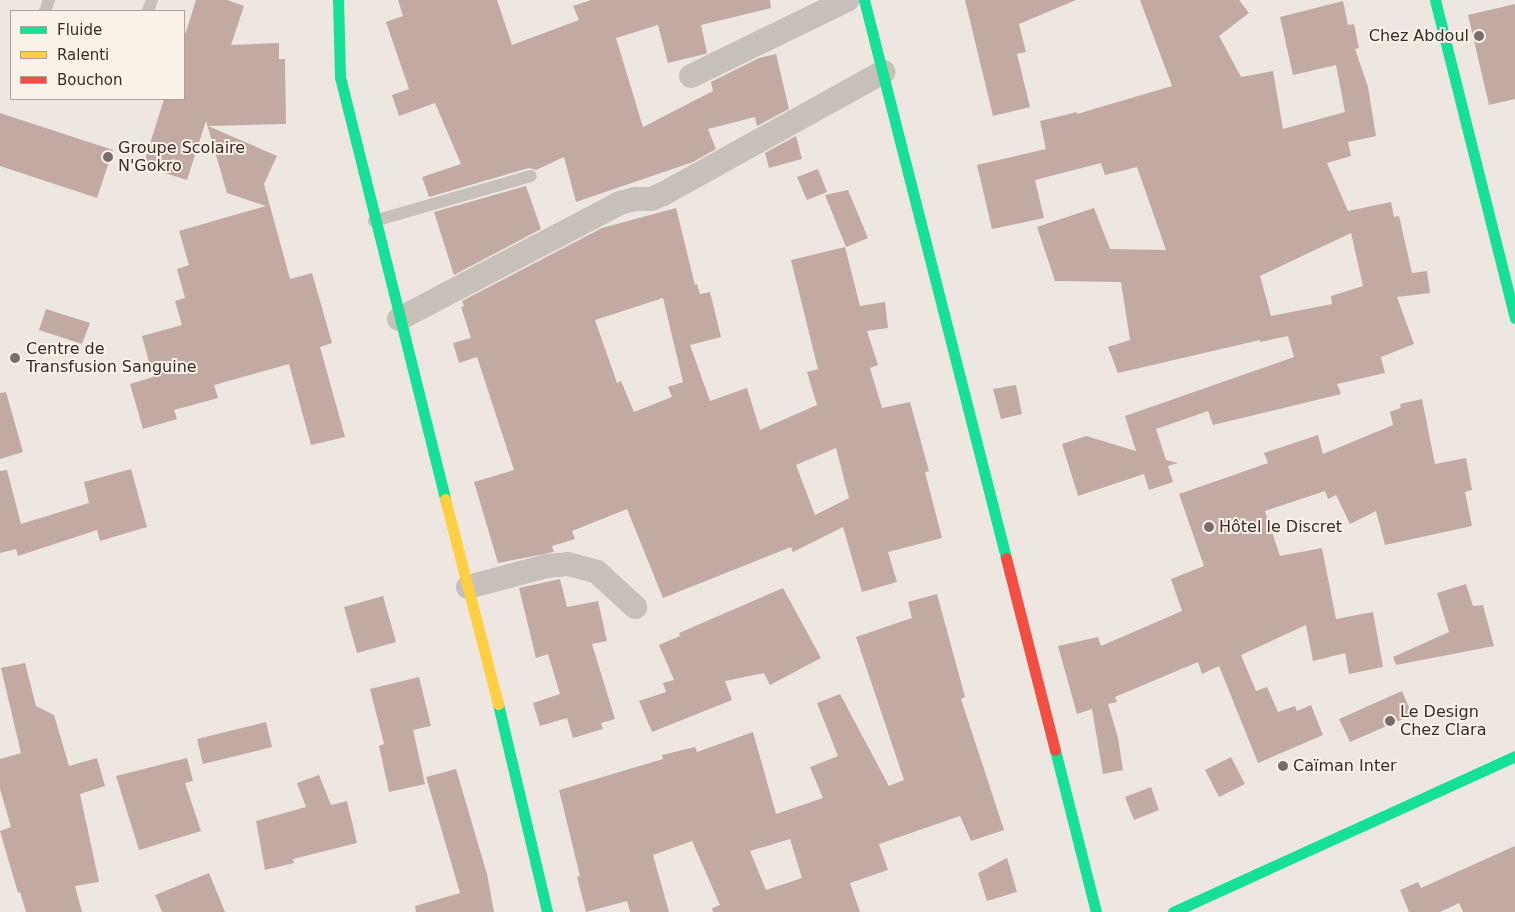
<!DOCTYPE html>
<html>
<head>
<meta charset="utf-8">
<style>
  body { margin:0 }
  #map { position:relative; width:1515px; height:912px; overflow:hidden; background:#eee7e1; font-family:"DejaVu Sans",sans-serif }
  div>[style] { position:absolute }
  [style*='--x'] { left:calc(var(--x)*1px); top:calc(var(--y)*1px); width:calc(var(--w)*1px); rotate:calc(var(--a)*1deg) }
  .building>* { inset:0; background:#c2aaa2 }
  .lane>* { height:12px; margin:-6px; padding:0 6px; transform-origin:6px; border-radius:6px; background:#c7bfba }
  .street>* { height:24px; margin:-12px; padding:0 12px; transform-origin:12px; border-radius:12px; background:#c7bfba }
  .fast>* { height:11px; margin:-5.5px; padding:0 5.5px; transform-origin:5.5px; border-radius:5.5px; background:#16e098 }
  .slow>* { height:11px; margin:-5.5px; padding:0 5.5px; transform-origin:5.5px; border-radius:5.5px; background:#ffcf43 }
  .jam>* { height:11px; margin:-5.5px; padding:0 5.5px; transform-origin:5.5px; border-radius:5.5px; background:#f24e42 }
  .dots>* { width:14px; height:14px; translate:-50% -50%; box-sizing:border-box; border:2px solid #faf1e9; border-radius:50% }
  span { translate:-50% -50%; white-space:nowrap; text-align:center; line-height:1.15; -webkit-text-stroke:4px #faf1e9; paint-order:stroke }
  .poi-label { font-size:16px; color:#382c28 }
  .right { translate:-100% -50%; text-align:right }
  .left { translate:0 -50%; text-align:left }
  .legend { position:absolute; left:10px; top:10px; width:175px; height:90px; box-sizing:border-box; background:#faf1e9; border:1px solid #aca29c; margin:0; padding:6px 9px; list-style:none; font-size:15px; color:#382c28 }
  .legend li { display:flex; align-items:center; gap:10px; height:25px }
  .legend b { width:25px; border:1px solid #aca29c }
</style>
</head>
<body>
<div id="map">
  <div class="building">
    <i style="clip-path:polygon(196px 0,227px 0,244px 6px,231px 45px,279px 43px,279px 59px,285px 59px,286px 124px,208px 126px,277px 156px,264px 184px,290px 279px,312px 273px,332px 343px,320px 347px,345px 437px,311px 445px,289px 364px,214px 385px,218px 398px,174px 410px,177px 419px,143px 429px,130px 384px,153px 377px,142px 336px,182px 325px,175px 301px,185px 298px,177px 269px,189px 265px,179px 231px,266px 206px,227px 193px,206px 121px,187px 180px,143px 166px,164px 99px,184px 99px,184px 38px)"></i>
    <i style="clip-path:polygon(398px 0,497px 0,512px 45px,579px 20px,573px 6px,591px 0,770px 0,771px 8px,701px 25px,707px 53px,705px 54px,668px 63px,658px 25px,616px 38px,643px 127px,713px 91px,711px 82px,759px 58px,776px 54px,789px 109px,757px 126px,755px 117px,708px 129px,716px 149px,693px 162px,576px 202px,564px 157px,536px 170px,529px 168px,429px 197px,422px 177px,461px 164px,435px 103px,399px 116px,392px 95px,409px 89px,386px 22px,403px 16px)"></i>
    <i style="clip-path:polygon(965px 0,1076px 0,1019px 24px,1026px 52px,1017px 54px,1030px 107px,993px 116px)"></i>
    <i style="clip-path:polygon(evenodd,1140px 0,1239px 0,1249px 13px,1219px 36px,1241px 77px,1273px 71px,1283px 129px,1345px 112px,1336px 65px,1293px 75px,1280px 17px,1343px 1px,1348px 25px,1354px 24px,1359px 48px,1355px 49px,1368px 87px,1376px 136px,1348px 142px,1351px 156px,1327px 163px,1348px 211px,1391px 202px,1394px 217px,1399px 216px,1412px 273px,1427px 271px,1430px 293px,1397px 297px,1414px 344px,1381px 357px,1385px 373px,1337px 384px,1341px 394px,1213px 425px,1208px 411px,1156px 429px,1166px 460px,1178px 463px,1168px 466px,1173px 482px,1149px 490px,1144px 474px,1078px 496px,1062px 444px,1086px 436px,1136px 451px,1125px 416px,1294px 357px,1288px 336px,1260px 342px,1260px 340px,1118px 373px,1108px 347px,1130px 340px,1121px 282px,1055px 281px,1037px 227px,1094px 208px,1110px 249px,1166px 250px,1137px 167px,1105px 175px,1101px 163px,1035px 180px,1044px 218px,992px 229px,977px 165px,1046px 149px,1040px 121px,1077px 112px,1077px 114px,1172px 86px,1140px 0,1351px 233px,1363px 286px,1331px 296px,1332px 304px,1271px 316px,1260px 276px,1351px 233px)"></i>
    <i style="clip-path:polygon(1515px 4px,1515px 99px,1489px 105px,1468px 15px)"></i>
    <i style="clip-path:polygon(0 113px,113px 150px,97px 198px,0 166px)"></i>
    <i style="clip-path:polygon(796px 136px,802px 159px,769px 168px,765px 153px)"></i>
    <i style="clip-path:polygon(818px 169px,827px 192px,807px 200px,797px 177px)"></i>
    <i style="clip-path:polygon(526px 186px,541px 229px,454px 275px,434px 212px)"></i>
    <i style="clip-path:polygon(848px 190px,868px 238px,846px 247px,825px 195px)"></i>
    <i style="clip-path:polygon(evenodd,676px 208px,695px 285px,697px 284px,700px 294px,710px 292px,721px 337px,690px 345px,710px 401px,747px 388px,760px 430px,817px 405px,807px 372px,818px 369px,791px 260px,845px 247px,860px 306px,885px 302px,888px 328px,867px 331px,878px 365px,870px 368px,882px 408px,910px 402px,929px 471px,925px 472px,942px 538px,888px 552px,897px 582px,862px 592px,843px 527px,793px 552px,791px 547px,663px 598px,627px 509px,572px 531px,575px 539px,552px 546px,554px 552px,498px 563px,474px 482px,514px 470px,477px 357px,459px 363px,453px 343px,471px 338px,461px 307px,464px 306px,462px 301px,602px 228px,676px 208px,663px 298px,683px 382px,668px 387px,672px 397px,634px 412px,621px 381px,617px 383px,595px 320px,663px 298px,676px 208px,836px 448px,849px 498px,815px 515px,796px 465px,836px 448px)"></i>
    <i style="clip-path:polygon(46px 309px,90px 323px,82px 344px,39px 330px)"></i>
    <i style="clip-path:polygon(1016px 385px,1022px 414px,1001px 419px,993px 389px)"></i>
    <i style="clip-path:polygon(6px 392px,23px 452px,0 459px,0 393px)"></i>
    <i style="clip-path:polygon(1422px 399px,1435px 464px,1466px 458px,1472px 490px,1465px 492px,1472px 526px,1385px 545px,1376px 511px,1350px 524px,1336px 495px,1328px 499px,1325px 491px,1265px 511px,1280px 556px,1322px 548px,1336px 619px,1373px 612px,1383px 667px,1349px 674px,1345px 653px,1313px 661px,1306px 625px,1241px 655px,1256px 691px,1267px 687px,1278px 712px,1295px 706px,1297px 711px,1311px 705px,1323px 735px,1258px 763px,1219px 666px,1202px 674px,1198px 662px,1115px 697px,1117px 702px,1108px 704px,1118px 738px,1123px 770px,1103px 774px,1092px 709px,1077px 714px,1058px 646px,1098px 637px,1101px 646px,1182px 611px,1171px 579px,1204px 566px,1179px 494px,1268px 463px,1264px 453px,1318px 435px,1323px 454px,1393px 425px,1390px 412px,1401px 408px,1400px 404px)"></i>
    <i style="clip-path:polygon(131px 469px,147px 527px,100px 541px,97px 530px,18px 556px,16px 549px,0 553px,0 471px,7px 470px,21px 524px,89px 503px,84px 482px)"></i>
    <i style="clip-path:polygon(560px 579px,567px 607px,598px 601px,607px 641px,592px 644px,615px 719px,601px 723px,603px 729px,573px 738px,567px 718px,540px 726px,533px 703px,560px 694px,548px 654px,536px 658px,519px 588px)"></i>
    <i style="clip-path:polygon(1466px 584px,1473px 606px,1483px 605px,1494px 646px,1396px 665px,1393px 657px,1449px 632px,1437px 593px)"></i>
    <i style="clip-path:polygon(783px 588px,821px 658px,770px 685px,764px 673px,725px 681px,732px 700px,652px 732px,639px 701px,666px 692px,663px 683px,674px 680px,659px 645px,680px 636px,679px 633px)"></i>
    <i style="clip-path:polygon(evenodd,937px 594px,965px 697px,961px 699px,1004px 830px,971px 841px,960px 816px,879px 844px,888px 870px,850px 883px,860px 912px,713px 912px,712px 908px,720px 905px,692px 841px,653px 855px,669px 912px,630px 912px,627px 901px,586px 912px,577px 877px,580px 876px,559px 790px,663px 759px,662px 755px,695px 747px,697px 752px,753px 732px,776px 814px,823px 798px,810px 767px,838px 756px,817px 703px,840px 694px,889px 786px,904px 780px,856px 637px,912px 618px,908px 602px,937px 594px,790px 839px,802px 878px,766px 890px,750px 851px,790px 839px)"></i>
    <i style="clip-path:polygon(383px 596px,396px 642px,357px 653px,344px 607px)"></i>
    <i style="clip-path:polygon(25px 663px,36px 706px,54px 715px,69px 766px,97px 758px,105px 786px,80px 794px,99px 882px,75px 886px,82px 912px,26px 912px,20px 892px,18px 893px,0 831px,11px 827px,0 789px,0 759px,21px 753px,1px 668px)"></i>
    <i style="clip-path:polygon(419px 677px,431px 726px,413px 730px,425px 784px,389px 792px,379px 746px,384px 744px,370px 689px)"></i>
    <i style="clip-path:polygon(1402px 691px,1412px 715px,1350px 742px,1339px 719px)"></i>
    <i style="clip-path:polygon(266px 722px,272px 747px,203px 764px,197px 739px)"></i>
    <i style="clip-path:polygon(1231px 757px,1245px 784px,1219px 797px,1205px 770px)"></i>
    <i style="clip-path:polygon(187px 758px,193px 781px,185px 783px,201px 831px,139px 850px,116px 776px)"></i>
    <i style="clip-path:polygon(456px 769px,487px 874px,494px 912px,416px 912px,415px 906px,460px 893px,426px 777px)"></i>
    <i style="clip-path:polygon(319px 775px,331px 805px,347px 801px,357px 843px,293px 859px,294px 863px,265px 870px,256px 821px,306px 807px,297px 783px)"></i>
    <i style="clip-path:polygon(1151px 787px,1159px 810px,1134px 820px,1125px 797px)"></i>
    <i style="clip-path:polygon(1515px 846px,1515px 912px,1463px 912px,1459px 903px,1440px 912px,1409px 912px,1400px 890px,1418px 882px,1421px 888px)"></i>
    <i style="clip-path:polygon(1007px 858px,1017px 892px,987px 901px,978px 873px)"></i>
    <i style="clip-path:polygon(209px 873px,225px 912px,162px 912px,155px 895px)"></i>
  </div>
  <div class="lane">
    <i style="--x:45;--y:11;--w:12;--a:-70"></i>
    <i style="--x:148;--y:11;--w:12;--a:-70"></i>
    <i style="--x:374;--y:221;--w:163;--a:-16"></i>
  </div>
  <div class="street">
    <i style="--x:691;--y:76;--w:174;--a:-26"></i>
    <i style="--x:399;--y:319;--w:250;--a:-27.7"></i>
    <i style="--x:620;--y:203;--w:16;--a:-15"></i>
    <i style="--x:635;--y:199;--w:16;--a:0"></i>
    <i style="--x:651;--y:199;--w:13;--a:-23"></i>
    <i style="--x:663;--y:194;--w:252;--a:-29"></i>
    <i style="--x:468;--y:587;--w:82;--a:-14.9"></i>
    <i style="--x:547;--y:566;--w:21;--a:-5"></i>
    <i style="--x:568;--y:564;--w:30;--a:15"></i>
    <i style="--x:597;--y:572;--w:52;--a:42.6"></i>
  </div>
  <div class="fast">
    <i style="--x:338;--y:0;--w:77;--a:88.5"></i>
    <i style="--x:340;--y:77;--w:435;--a:76"></i>
    <i style="--x:864;--y:0;--w:576;--a:75.72"></i>
    <i style="--x:1435;--y:0;--w:328;--a:75.9"></i>
    <i style="--x:498;--y:704;--w:214;--a:76.7"></i>
    <i style="--x:1055;--y:750;--w:167;--a:75.8"></i>
    <i style="--x:1173;--y:912;--w:376;--a:-24.5"></i>
  </div>
  <div class="slow">
    <i style="--x:445;--y:499;--w:212;--a:75.5"></i>
  </div>
  <div class="jam">
    <i style="--x:1006;--y:558;--w:198;--a:75.7"></i>
  </div>
  <div class="dots">
    <i style="left:1479px;top:36px;background:#786d69"></i>
    <i style="left:108px;top:157px;background:#786d69"></i>
    <i style="left:15px;top:358px;background:#786d69"></i>
    <i style="left:1209px;top:527px;background:#786d69"></i>
    <i style="left:1390px;top:721px;background:#786d69"></i>
    <i style="left:1283px;top:766px;background:#786d69"></i>
  </div>
  <div class="poi-label">
    <span class="right" style="left:1469px;top:36px">Chez Abdoul</span>
    <span class="left" style="left:118px;top:157px">Groupe Scolaire<br>N'Gokro</span>
    <span class="left" style="left:26px;top:358px">Centre de<br>Transfusion Sanguine</span>
    <span class="left" style="left:1219px;top:527px">Hôtel le Discret</span>
    <span class="left" style="left:1400px;top:721px">Le Design<br>Chez Clara</span>
    <span class="left" style="left:1293px;top:766px">Caïman Inter</span>
  </div>
  <ul class="legend">
  <li><b style="height:6px;background:#16e098"></b>Fluide</li>
  <li><b style="height:6px;background:#ffcf43"></b>Ralenti</li>
  <li><b style="height:6px;background:#f24e42"></b>Bouchon</li>
  </ul>
</div>
</body>
</html>
